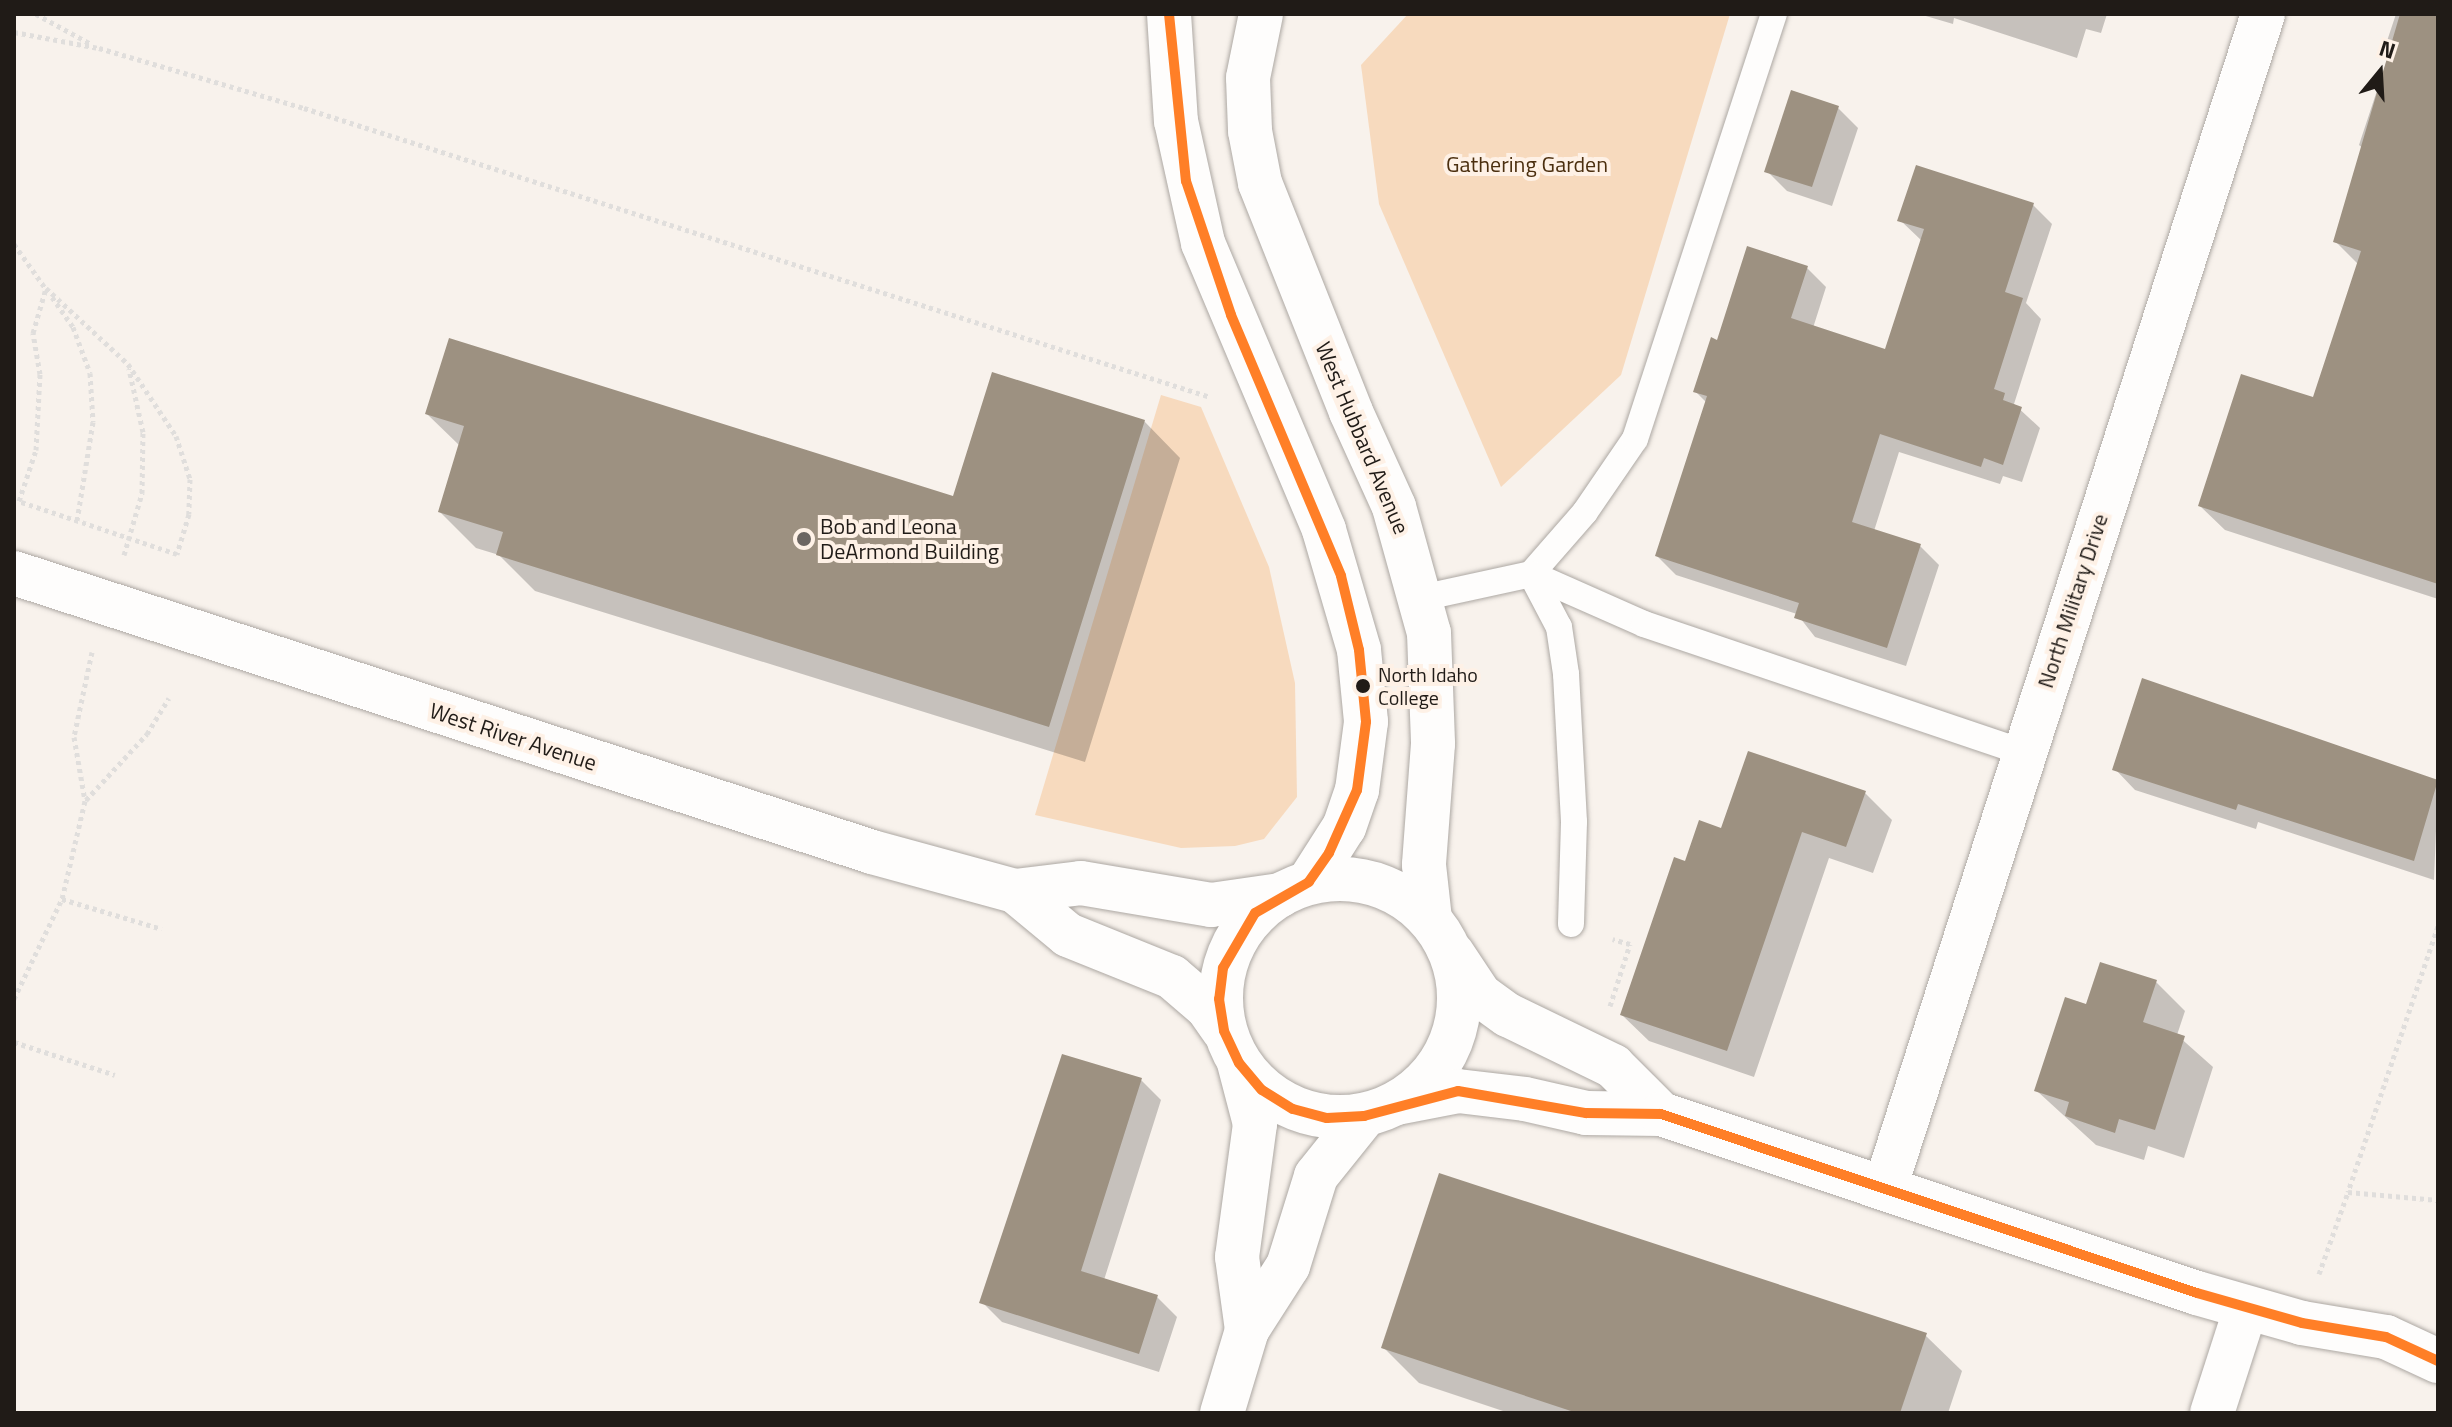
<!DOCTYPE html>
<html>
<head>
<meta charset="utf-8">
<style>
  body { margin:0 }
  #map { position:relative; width:2452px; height:1427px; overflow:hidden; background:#f8f2ec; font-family:"Titillium Web",sans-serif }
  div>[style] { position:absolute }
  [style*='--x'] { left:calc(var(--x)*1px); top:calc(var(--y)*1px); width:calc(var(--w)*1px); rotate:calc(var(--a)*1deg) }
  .green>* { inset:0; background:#f7dabe }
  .shadow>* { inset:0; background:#0003 }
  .building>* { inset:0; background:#9d9181 }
  .path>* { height:5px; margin-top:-2.5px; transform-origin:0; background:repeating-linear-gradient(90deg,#e0dedc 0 4px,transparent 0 8px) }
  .roads { filter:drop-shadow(0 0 2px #ada8a3) drop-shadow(0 0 2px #ada8a3) }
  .service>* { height:26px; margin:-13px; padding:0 13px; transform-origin:13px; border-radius:13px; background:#fefdfc }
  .minor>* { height:44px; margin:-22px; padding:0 22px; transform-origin:22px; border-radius:22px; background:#fefdfc }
  .tertiary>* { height:44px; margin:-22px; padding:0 22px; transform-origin:22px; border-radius:22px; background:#fefdfc }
  .tertiary>.ring { margin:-22px; padding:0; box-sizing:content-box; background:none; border:44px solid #fefdfc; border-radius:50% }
  .bus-1>* { height:10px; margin:-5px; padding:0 5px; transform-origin:5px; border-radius:5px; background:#ff7f27 }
  .dots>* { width:22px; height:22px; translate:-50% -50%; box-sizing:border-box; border:4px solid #fef1e6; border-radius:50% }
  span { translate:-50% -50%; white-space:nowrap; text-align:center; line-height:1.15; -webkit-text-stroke:8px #fef1e6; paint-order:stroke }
  .bus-label { font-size:20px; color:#201b17 }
  .left { translate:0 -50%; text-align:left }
  .park-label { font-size:22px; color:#4b2f0f }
  .street-label { font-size:22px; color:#201b17 }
  .poi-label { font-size:22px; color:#201b17 }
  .frame { position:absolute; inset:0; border:16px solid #201b17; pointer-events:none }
  .north { position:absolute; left:2340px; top:32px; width:80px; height:80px; -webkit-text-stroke:6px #fef1e6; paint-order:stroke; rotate:18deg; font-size:22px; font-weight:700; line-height:32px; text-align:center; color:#201b17 }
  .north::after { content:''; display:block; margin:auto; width:28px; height:36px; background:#201b17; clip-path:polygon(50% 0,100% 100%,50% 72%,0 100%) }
</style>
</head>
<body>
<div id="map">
  <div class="green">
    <i style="clip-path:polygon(1408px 14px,1730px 14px,1621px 375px,1501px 487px,1379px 204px,1361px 65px)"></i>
    <i style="clip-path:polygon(1161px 395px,1201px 407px,1269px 567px,1295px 683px,1297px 797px,1264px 839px,1235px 846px,1181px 848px,1035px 815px)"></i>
  </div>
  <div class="shadow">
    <i style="clip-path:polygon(1919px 14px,2107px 14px,2101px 33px,2086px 29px,2077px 58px,1954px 18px,1953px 24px)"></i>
    <i style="clip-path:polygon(2396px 14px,2438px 14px,2438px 599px,2225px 530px,2200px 506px,2315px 400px,2359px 265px,2335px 241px,2365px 150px,2359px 145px,2392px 45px,2387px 41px)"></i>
    <i style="clip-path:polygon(1838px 108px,1858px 128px,1832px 206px,1787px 191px,1767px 171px)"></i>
    <i style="clip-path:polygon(2033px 205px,2052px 224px,2026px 303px,2041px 319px,2014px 404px,2040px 428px,2022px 482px,2003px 476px,2000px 484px,1899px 452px,1874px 531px,1920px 546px,1939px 565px,1906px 666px,1815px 637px,1797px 614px,1676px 575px,1657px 556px,1707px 403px,1695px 391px,1718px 342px,1807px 268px,1826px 287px,1813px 328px,1886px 351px,1922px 241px,1900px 220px)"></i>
    <i style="clip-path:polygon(427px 414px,955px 498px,1144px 421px,1180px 458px,1085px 762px,535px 591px,499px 555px,476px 548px,440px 512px,460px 446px)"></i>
    <i style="clip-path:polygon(2144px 680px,2438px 782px,2434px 880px,2258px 822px,2256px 829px,2135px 790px,2115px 769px)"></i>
    <i style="clip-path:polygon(1865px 793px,1892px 820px,1873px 873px,1829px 858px,1754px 1077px,1649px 1041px,1622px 1015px,1686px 864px,1723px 830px)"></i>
    <i style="clip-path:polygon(2156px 982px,2185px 1011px,2177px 1035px,2213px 1067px,2184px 1158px,2148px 1146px,2144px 1160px,2096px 1145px,2037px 1091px,2088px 1006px)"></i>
    <i style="clip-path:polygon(1141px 1080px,1161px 1100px,1104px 1280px,1157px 1297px,1177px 1317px,1159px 1372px,1002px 1322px,982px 1302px)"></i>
    <i style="clip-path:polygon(1925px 1335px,1962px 1371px,1948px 1413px,1509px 1413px,1419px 1383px,1383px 1347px)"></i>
  </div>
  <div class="building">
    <i style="clip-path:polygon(2400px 14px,2438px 14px,2438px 584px,2198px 506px,2241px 374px,2313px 397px,2361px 251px,2333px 242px)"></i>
    <i style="clip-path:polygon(1791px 90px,1839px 106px,1812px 187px,1764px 172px)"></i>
    <i style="clip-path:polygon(1916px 165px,2034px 203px,2005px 292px,2023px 298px,1994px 389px,2005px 393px,2003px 400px,2022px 407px,2003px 465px,1984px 458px,1981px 467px,1880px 434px,1852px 522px,1921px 544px,1887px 648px,1794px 618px,1799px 603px,1655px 556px,1707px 396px,1693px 392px,1711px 337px,1717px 340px,1747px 246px,1808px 266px,1791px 318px,1885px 349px,1924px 229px,1897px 221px)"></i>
    <i style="clip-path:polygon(449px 338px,953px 496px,992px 372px,1145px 420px,1049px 727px,496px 555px,503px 532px,438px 512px,464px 426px,425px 414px)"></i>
    <i style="clip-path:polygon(2142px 678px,2438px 780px,2414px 861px,2238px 804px,2236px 810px,2112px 770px)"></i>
    <i style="clip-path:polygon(1748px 751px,1866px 791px,1846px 847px,1802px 832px,1727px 1051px,1620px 1015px,1674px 857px,1685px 861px,1699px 820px,1721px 828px)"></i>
    <i style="clip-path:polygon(2100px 962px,2157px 980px,2143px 1022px,2185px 1036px,2155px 1130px,2119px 1119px,2115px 1133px,2065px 1116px,2069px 1102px,2034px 1091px,2065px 997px,2086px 1004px)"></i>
    <i style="clip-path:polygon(1062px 1054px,1142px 1078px,1081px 1271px,1158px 1295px,1139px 1354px,979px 1303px)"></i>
    <i style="clip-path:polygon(1439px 1173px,1927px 1333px,1900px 1413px,1577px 1413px,1381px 1348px)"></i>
  </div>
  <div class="path">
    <i style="--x:36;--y:14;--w:63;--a:28.6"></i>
    <i style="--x:14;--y:32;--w:86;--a:10.7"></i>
    <i style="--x:99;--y:48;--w:214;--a:16.3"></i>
    <i style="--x:304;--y:108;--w:951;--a:17.69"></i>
    <i style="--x:14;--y:244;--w:55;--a:54.6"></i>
    <i style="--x:46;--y:288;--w:112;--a:42.8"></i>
    <i style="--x:128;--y:364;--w:87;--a:56.3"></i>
    <i style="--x:176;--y:436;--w:45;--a:72"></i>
    <i style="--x:190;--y:479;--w:35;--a:92"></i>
    <i style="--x:189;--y:514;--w:42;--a:106.7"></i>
    <i style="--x:177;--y:554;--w:167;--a:-161.5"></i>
    <i style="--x:19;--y:501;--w:54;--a:-71.6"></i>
    <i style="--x:36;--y:450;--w:76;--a:-87"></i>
    <i style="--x:40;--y:374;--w:42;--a:-99.7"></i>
    <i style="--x:33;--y:333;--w:47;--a:-73.9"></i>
    <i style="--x:52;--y:297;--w:37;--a:55"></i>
    <i style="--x:73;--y:327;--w:49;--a:69.7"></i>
    <i style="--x:90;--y:373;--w:49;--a:86.5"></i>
    <i style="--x:93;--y:422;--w:100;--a:99.2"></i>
    <i style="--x:124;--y:555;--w:65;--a:-73.8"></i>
    <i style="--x:142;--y:493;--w:61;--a:-89.1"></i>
    <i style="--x:143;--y:432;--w:65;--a:-102.5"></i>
    <i style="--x:92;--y:652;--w:87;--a:102"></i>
    <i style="--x:74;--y:737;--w:65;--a:80.2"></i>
    <i style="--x:85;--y:801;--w:101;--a:103.2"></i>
    <i style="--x:62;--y:899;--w:104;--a:16.7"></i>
    <i style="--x:86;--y:800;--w:90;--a:-47.3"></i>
    <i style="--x:147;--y:734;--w:42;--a:-58.6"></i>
    <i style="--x:2438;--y:926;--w:281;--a:108.7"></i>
    <i style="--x:2348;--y:1192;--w:90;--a:5.1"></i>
    <i style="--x:14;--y:999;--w:111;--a:-64.4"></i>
    <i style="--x:1610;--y:1006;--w:65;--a:-72.1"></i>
    <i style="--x:1630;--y:944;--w:18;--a:-164"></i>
    <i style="--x:14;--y:1042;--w:106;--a:18.1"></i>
    <i style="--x:2319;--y:1274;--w:87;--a:-70.5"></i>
  </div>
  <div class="roads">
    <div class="service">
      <i style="--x:1531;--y:574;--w:82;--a:-48.9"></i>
      <i style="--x:1585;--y:512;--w:88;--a:-55.6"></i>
      <i style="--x:1635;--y:439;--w:447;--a:-71.9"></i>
      <i style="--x:1531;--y:574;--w:60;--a:62.2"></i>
      <i style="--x:1559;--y:627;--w:48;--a:81.5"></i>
      <i style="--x:1566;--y:674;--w:148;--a:86.9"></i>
      <i style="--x:1574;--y:822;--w:102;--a:91.7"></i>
      <i style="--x:1421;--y:598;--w:113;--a:-12.3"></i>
      <i style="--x:1531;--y:574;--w:124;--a:23.9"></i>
      <i style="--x:1644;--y:624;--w:400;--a:18.7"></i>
    </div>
    <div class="minor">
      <i style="--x:1239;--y:1063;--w:63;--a:75.3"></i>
      <i style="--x:1255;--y:1124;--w:134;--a:97.7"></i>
      <i style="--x:1237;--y:1257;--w:74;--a:82.2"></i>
      <i style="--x:1885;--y:1188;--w:1233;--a:-72.15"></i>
      <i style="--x:1222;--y:1413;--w:87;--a:-73.2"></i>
      <i style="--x:1247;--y:1330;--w:76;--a:-57.4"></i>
      <i style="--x:1288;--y:1266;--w:94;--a:-72.7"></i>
      <i style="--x:1316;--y:1176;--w:77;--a:-51.3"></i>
      <i style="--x:2212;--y:1413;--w:110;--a:-72.1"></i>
    </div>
    <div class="tertiary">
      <i style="--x:1169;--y:14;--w:107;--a:86.3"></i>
      <i style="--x:1176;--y:121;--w:125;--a:77.5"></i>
      <i style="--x:1203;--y:243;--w:311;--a:67.1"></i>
      <i style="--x:1324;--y:530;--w:125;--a:73.7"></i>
      <i style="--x:1359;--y:650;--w:72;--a:84.4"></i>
      <i style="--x:1366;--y:722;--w:69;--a:97.5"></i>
      <i style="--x:1357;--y:790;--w:39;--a:109"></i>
      <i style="--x:1344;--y:827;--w:65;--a:122.5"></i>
      <i style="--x:1261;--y:14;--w:65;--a:101.5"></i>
      <i style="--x:1248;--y:78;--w:53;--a:87.8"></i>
      <i style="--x:1250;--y:131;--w:53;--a:79.1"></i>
      <i style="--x:1260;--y:183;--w:246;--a:68.3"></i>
      <i style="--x:1351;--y:412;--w:104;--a:65.6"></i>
      <i style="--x:1394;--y:507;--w:131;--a:74.5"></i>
      <i style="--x:1429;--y:633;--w:111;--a:87.9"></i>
      <i style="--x:1433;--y:744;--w:121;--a:94.3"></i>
      <i style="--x:1424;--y:865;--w:54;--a:83.7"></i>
      <i style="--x:14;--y:573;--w:902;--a:18.01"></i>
      <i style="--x:872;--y:852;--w:148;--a:15.3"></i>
      <i style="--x:1015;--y:891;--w:66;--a:-6.9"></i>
      <i style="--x:1081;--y:883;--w:132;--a:9.6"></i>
      <i style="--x:1211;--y:905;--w:70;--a:-8.2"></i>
      <i class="ring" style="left:1221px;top:879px;width:194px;height:194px"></i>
      <i style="--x:1015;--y:891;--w:69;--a:39.7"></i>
      <i style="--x:1068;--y:935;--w:112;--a:22"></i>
      <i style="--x:1172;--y:977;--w:46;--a:40.6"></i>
      <i style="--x:1207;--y:1007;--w:29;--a:55"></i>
      <i style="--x:1452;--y:953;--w:50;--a:56.3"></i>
      <i style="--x:1480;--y:995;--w:34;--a:36"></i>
      <i style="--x:1508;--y:1015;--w:117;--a:25.9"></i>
      <i style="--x:1613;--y:1066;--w:68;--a:45"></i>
      <i style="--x:1397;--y:1103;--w:62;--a:-11.1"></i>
      <i style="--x:1458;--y:1091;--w:67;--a:6.8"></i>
      <i style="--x:1525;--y:1099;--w:63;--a:12.9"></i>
      <i style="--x:1586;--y:1113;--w:75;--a:0.8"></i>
      <i style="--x:1661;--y:1114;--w:565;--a:18.47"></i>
      <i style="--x:2197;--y:1293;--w:109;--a:15.9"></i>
      <i style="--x:2302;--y:1323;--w:85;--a:9.5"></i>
      <i style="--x:2386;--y:1337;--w:57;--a:24.8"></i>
    </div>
  </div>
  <div class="bus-1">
    <i style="--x:1169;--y:14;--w:168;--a:84.2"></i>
    <i style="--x:1186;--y:181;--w:141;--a:71.4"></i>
    <i style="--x:1231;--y:315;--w:283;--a:67.1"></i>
    <i style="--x:1341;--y:576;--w:76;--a:76.3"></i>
    <i style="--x:1359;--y:650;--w:72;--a:84.4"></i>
    <i style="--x:1366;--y:722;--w:69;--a:97.5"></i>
    <i style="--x:1357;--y:790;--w:69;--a:114"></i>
    <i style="--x:1329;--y:853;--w:35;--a:125"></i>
    <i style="--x:1309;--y:882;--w:62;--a:150.1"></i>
    <i style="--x:1255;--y:913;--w:64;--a:120.2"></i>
    <i style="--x:1223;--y:968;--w:31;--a:97"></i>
    <i style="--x:1219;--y:999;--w:32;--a:81"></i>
    <i style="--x:1224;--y:1031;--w:35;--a:65"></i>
    <i style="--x:1239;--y:1063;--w:35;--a:50"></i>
    <i style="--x:1262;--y:1090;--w:36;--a:32"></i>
    <i style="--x:1293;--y:1109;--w:35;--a:15"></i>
    <i style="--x:1327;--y:1118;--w:37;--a:-3"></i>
    <i style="--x:1364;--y:1116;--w:97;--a:-14.9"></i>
    <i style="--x:1458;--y:1091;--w:130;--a:9.8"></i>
    <i style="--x:1586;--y:1113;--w:75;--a:0.8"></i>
    <i style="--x:1661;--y:1114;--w:565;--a:18.47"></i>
    <i style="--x:2197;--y:1293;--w:109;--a:15.9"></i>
    <i style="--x:2302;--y:1323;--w:85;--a:9.5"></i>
    <i style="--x:2386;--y:1337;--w:57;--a:24.8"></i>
  </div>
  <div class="dots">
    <i style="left:804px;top:539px;background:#6c6662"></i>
    <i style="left:1363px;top:686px;background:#201b17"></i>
  </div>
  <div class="bus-label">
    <span class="left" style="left:1378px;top:686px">North Idaho<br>College</span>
  </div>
  <div class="park-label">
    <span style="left:1527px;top:165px">Gathering Garden</span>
  </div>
  <div class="street-label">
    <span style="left:1362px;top:438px;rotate:67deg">West Hubbard Avenue</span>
    <span style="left:2073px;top:601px;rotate:-72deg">North Military Drive</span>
    <span style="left:513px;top:737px;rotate:18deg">West River Avenue</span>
  </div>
  <div class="poi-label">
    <span class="left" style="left:820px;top:539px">Bob and Leona<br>DeArmond Building</span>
  </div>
  <div class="frame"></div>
  <div class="north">N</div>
</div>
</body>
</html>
